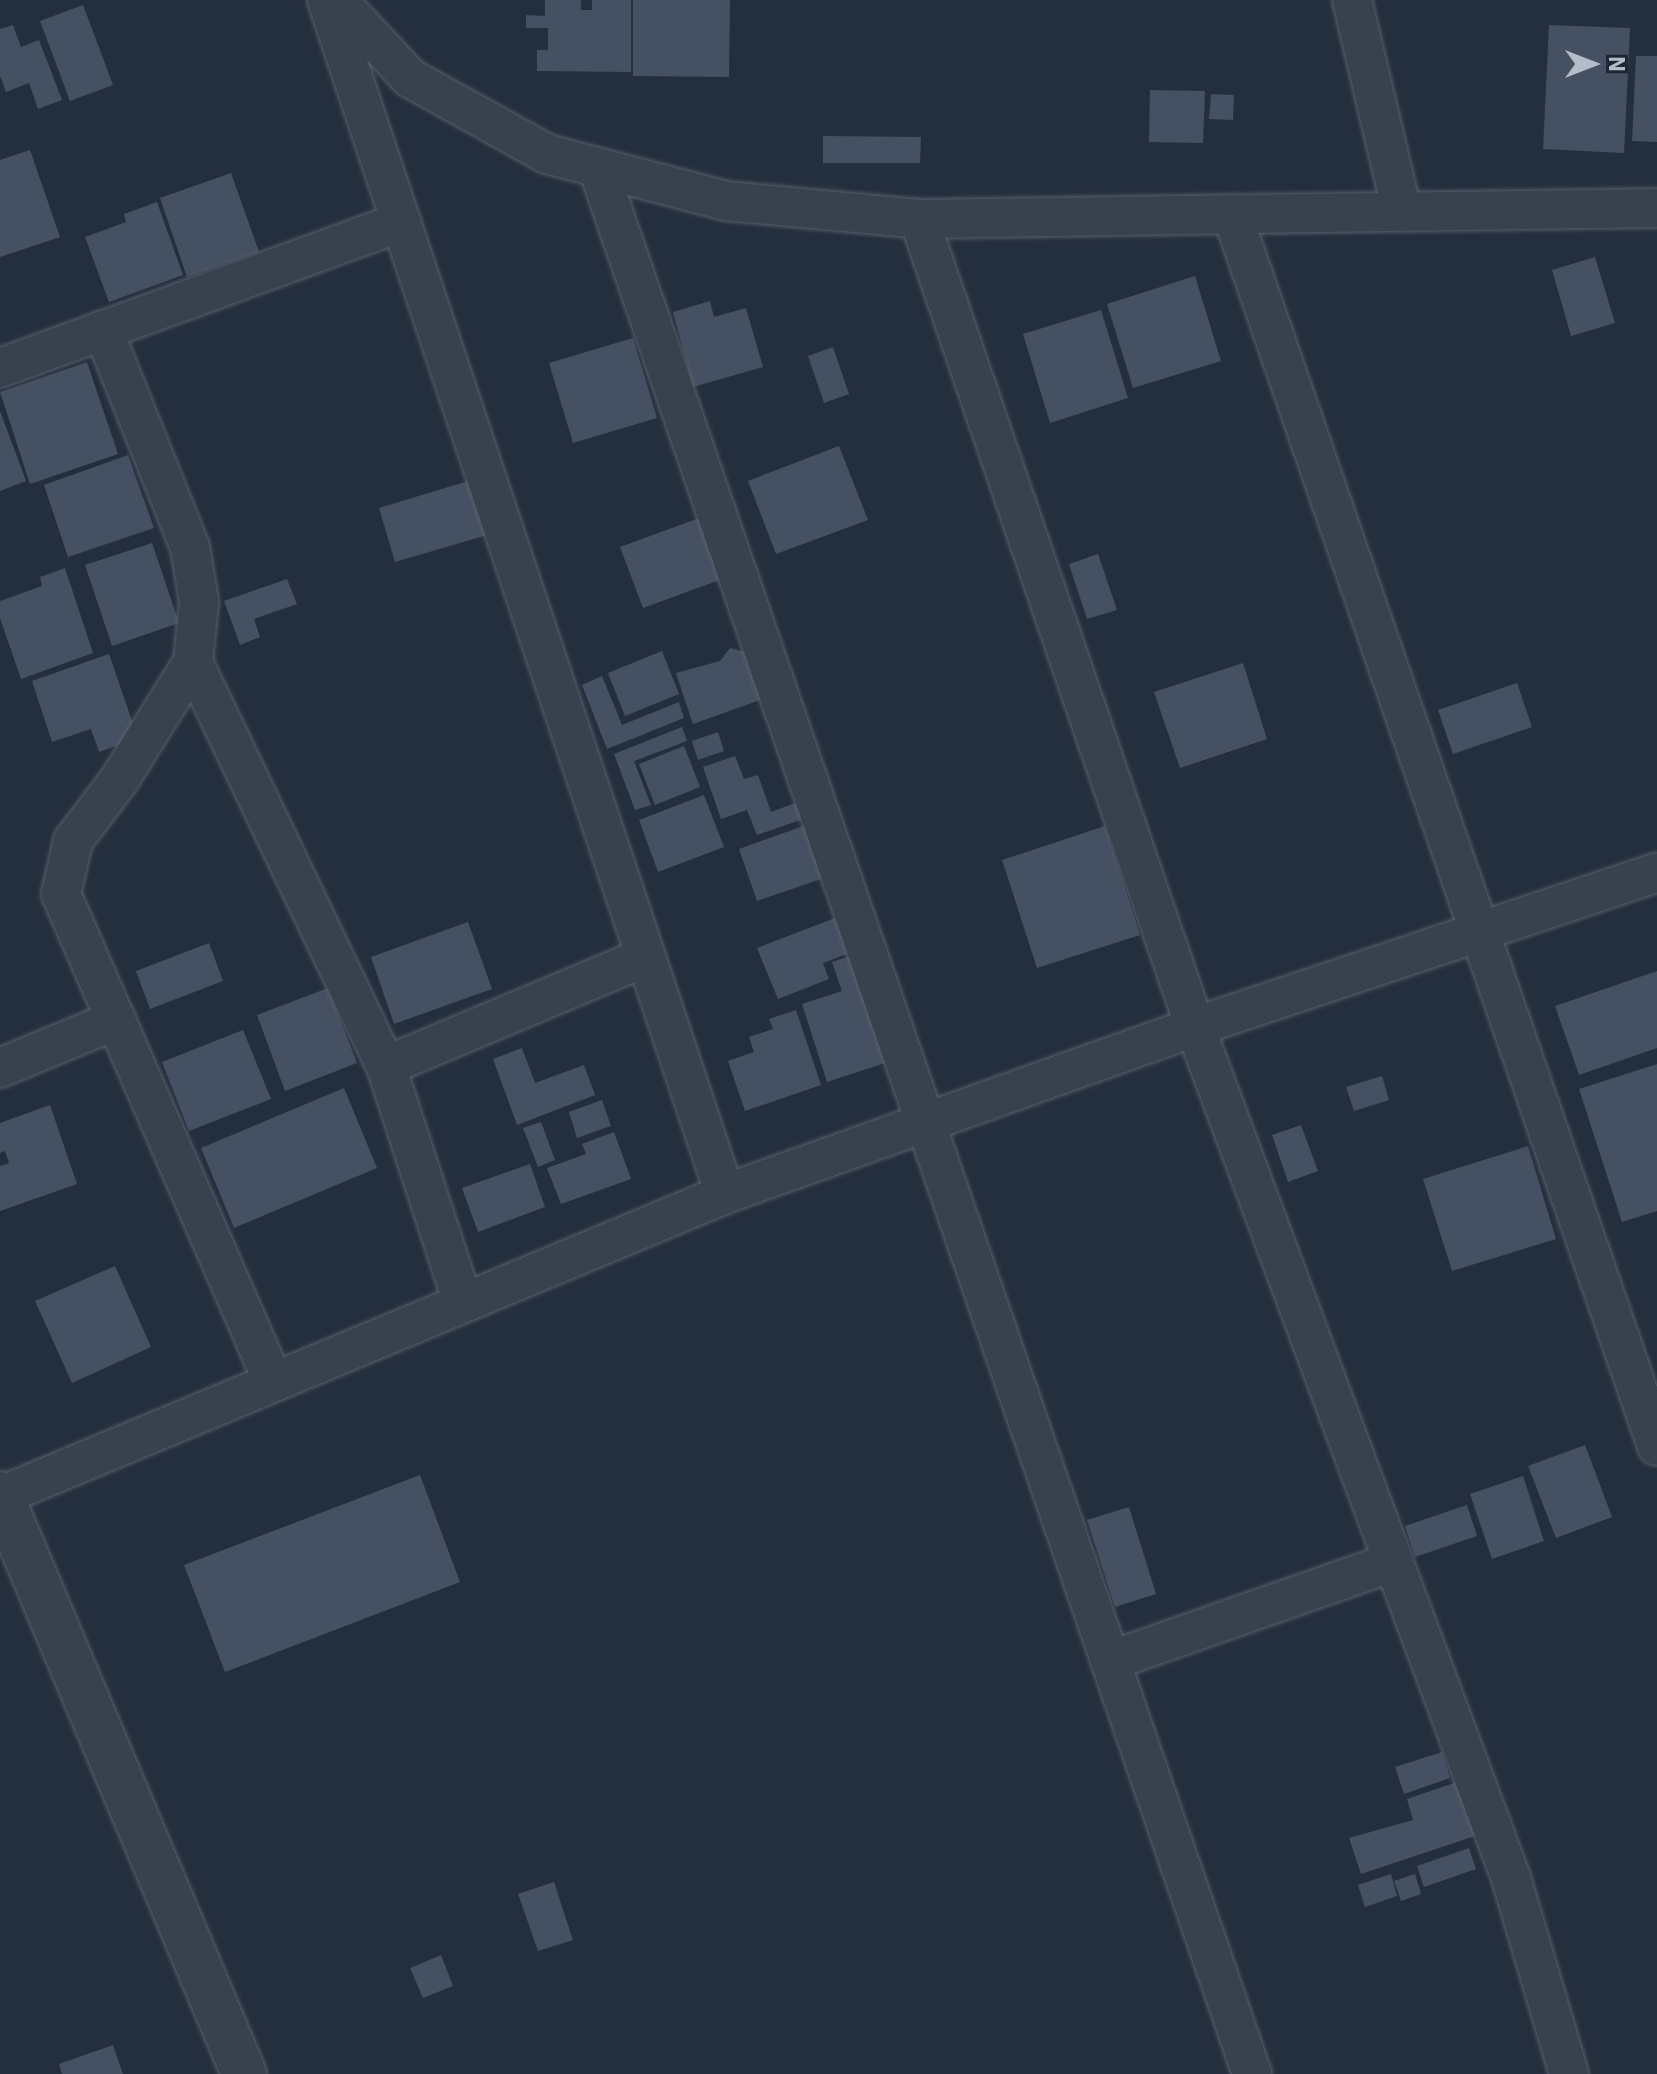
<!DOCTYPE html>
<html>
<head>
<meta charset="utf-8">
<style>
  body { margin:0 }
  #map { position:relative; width:1657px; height:2074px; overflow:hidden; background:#242f3e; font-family:"IBM Plex Sans",sans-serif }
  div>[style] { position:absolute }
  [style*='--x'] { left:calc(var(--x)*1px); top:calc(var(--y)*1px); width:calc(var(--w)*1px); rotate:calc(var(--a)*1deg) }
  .building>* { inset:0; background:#455162 }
  .roads { filter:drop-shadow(0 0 2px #565f6c) drop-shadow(0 0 2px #565f6c) }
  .minor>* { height:38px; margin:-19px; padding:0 19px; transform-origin:19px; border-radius:19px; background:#38414e }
  .tertiary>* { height:44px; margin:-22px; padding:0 22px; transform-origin:22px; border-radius:22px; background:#38414e }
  span { translate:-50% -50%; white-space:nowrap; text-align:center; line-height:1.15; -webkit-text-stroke:7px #1d2633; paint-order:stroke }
  .north { position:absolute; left:1553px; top:24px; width:80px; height:80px; -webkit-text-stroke:6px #1d2633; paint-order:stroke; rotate:90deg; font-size:22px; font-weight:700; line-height:32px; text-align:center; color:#b4bcc9 }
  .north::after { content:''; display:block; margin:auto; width:28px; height:36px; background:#b4bcc9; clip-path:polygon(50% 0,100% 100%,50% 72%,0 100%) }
</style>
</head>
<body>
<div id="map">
  <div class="building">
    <i style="clip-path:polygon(545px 0,581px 0,581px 10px,592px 10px,592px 0,631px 0,631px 72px,537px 71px,537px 50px,548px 50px,548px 28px,526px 28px,526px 15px,545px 16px)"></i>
    <i style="clip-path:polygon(633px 0,730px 0,729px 77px,633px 76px)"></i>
    <i style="clip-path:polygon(83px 5px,113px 85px,70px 101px,40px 21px)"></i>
    <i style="clip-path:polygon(13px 25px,21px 47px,39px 40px,62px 100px,38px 109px,29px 83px,6px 92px,0 76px,0 29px)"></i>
    <i style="clip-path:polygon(1549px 25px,1630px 28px,1624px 153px,1543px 149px)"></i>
    <i style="clip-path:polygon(1636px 56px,1657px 56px,1657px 142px,1632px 141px)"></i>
    <i style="clip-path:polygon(1150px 90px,1205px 91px,1203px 143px,1149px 142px)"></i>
    <i style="clip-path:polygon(1211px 94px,1234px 95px,1233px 120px,1209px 119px)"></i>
    <i style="clip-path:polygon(823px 136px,921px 137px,920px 163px,823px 163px)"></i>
    <i style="clip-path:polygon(30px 150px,60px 237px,0 257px,0 160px)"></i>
    <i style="clip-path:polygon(231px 173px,259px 252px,187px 277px,160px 198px)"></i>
    <i style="clip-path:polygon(157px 202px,183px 275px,109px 302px,85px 237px,126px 222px,124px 214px)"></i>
    <i style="clip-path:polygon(1595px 257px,1615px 323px,1571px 336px,1552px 270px)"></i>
    <i style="clip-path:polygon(1195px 276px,1221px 361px,1133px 388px,1107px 304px)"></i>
    <i style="clip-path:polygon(710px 301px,714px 317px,746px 308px,763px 367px,693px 387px,673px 312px)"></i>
    <i style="clip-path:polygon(1101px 310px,1128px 398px,1050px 423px,1023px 334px)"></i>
    <i style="clip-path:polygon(633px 338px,657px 418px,573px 443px,549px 363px)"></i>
    <i style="clip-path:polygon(833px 347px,849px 394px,824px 403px,808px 356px)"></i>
    <i style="clip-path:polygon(87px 362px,118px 454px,30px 484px,0 392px)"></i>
    <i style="clip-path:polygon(0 411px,26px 481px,0 491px)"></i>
    <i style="clip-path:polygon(839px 446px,868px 520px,776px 554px,748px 481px)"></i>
    <i style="clip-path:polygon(128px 455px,154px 528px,68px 557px,44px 485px)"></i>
    <i style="clip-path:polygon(478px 478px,494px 533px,395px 562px,379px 508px)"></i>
    <i style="clip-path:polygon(702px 517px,725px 578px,643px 608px,620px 547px)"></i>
    <i style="clip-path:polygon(152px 543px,179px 623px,112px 646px,85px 565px)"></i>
    <i style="clip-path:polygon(1098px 554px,1117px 610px,1087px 619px,1069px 564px)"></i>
    <i style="clip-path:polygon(65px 568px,93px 653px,21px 679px,0 618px,0 601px,42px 586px,40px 577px)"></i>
    <i style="clip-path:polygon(287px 579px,297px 604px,254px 619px,260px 637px,240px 645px,224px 601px)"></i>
    <i style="clip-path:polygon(730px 648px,746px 652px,763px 699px,693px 724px,676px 673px,720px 661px)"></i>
    <i style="clip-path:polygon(662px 651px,679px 694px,625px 716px,608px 673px)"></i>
    <i style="clip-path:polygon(109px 654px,138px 738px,99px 752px,91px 729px,52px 742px,32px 681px)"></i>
    <i style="clip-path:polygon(1243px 663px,1267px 739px,1180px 768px,1154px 692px)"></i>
    <i style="clip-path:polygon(602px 676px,622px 725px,679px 702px,684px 718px,607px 749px,582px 685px)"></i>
    <i style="clip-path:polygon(1517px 683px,1532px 727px,1453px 754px,1438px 710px)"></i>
    <i style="clip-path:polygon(682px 727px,687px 741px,634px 761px,651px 805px,635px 810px,614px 754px)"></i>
    <i style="clip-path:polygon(718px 732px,724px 751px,698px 760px,692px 741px)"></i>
    <i style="clip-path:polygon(684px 746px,700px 787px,655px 805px,639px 764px)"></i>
    <i style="clip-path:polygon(735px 756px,744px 779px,758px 775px,771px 812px,803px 800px,809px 817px,757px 835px,747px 810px,721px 819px,703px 767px)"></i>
    <i style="clip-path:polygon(704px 795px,724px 847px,658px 872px,639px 820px)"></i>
    <i style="clip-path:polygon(809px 824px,827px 877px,757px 901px,739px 849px)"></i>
    <i style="clip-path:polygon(1105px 826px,1140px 935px,1037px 968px,1002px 860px)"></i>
    <i style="clip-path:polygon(835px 918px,849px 953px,823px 963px,829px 979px,778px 999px,757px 948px)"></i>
    <i style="clip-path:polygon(468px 922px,492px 989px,394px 1024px,371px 957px)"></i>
    <i style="clip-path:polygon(209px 943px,223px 981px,150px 1009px,136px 971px)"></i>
    <i style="clip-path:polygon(859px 953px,894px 1060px,827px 1082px,802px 1004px,842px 991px,832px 962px)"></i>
    <i style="clip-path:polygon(1657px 971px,1657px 1048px,1579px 1075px,1555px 1006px)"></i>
    <i style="clip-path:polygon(328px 988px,357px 1063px,285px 1091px,257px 1015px)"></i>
    <i style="clip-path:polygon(796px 1010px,821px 1085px,745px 1111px,728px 1061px,754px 1052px,749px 1037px,773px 1029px,769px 1019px)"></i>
    <i style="clip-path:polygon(243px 1030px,271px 1099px,189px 1131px,162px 1062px)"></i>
    <i style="clip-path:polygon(522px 1048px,535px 1083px,584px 1065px,595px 1095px,517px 1125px,493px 1059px)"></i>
    <i style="clip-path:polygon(1657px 1064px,1657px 1211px,1622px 1222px,1579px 1089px)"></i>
    <i style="clip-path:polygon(1382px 1076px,1389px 1100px,1354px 1111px,1346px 1087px)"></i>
    <i style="clip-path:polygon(344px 1088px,377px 1168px,234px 1228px,201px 1148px)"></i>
    <i style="clip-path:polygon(602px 1100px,611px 1126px,577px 1138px,569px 1112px)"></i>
    <i style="clip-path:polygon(50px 1105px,77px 1184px,0 1211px,0 1166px,9px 1163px,5px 1151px,0 1153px,0 1123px)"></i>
    <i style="clip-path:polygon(541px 1122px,555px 1160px,538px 1167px,523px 1128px)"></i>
    <i style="clip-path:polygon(1301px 1125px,1318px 1171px,1288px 1182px,1272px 1135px)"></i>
    <i style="clip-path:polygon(614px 1132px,631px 1179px,561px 1204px,547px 1168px,586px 1154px,582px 1144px)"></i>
    <i style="clip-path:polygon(1528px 1146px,1556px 1239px,1452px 1271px,1423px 1179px)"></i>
    <i style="clip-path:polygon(530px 1164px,545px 1207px,478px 1232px,462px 1188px)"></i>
    <i style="clip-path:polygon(115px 1266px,151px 1347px,72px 1383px,35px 1301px)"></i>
    <i style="clip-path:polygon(1585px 1445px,1612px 1517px,1556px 1538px,1528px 1466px)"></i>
    <i style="clip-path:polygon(420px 1475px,460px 1582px,225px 1672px,184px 1565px)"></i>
    <i style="clip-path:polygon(1523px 1476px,1544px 1541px,1492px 1559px,1470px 1494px)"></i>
    <i style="clip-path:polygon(1467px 1505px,1477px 1536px,1415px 1557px,1405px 1526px)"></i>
    <i style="clip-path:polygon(1129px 1507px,1156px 1594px,1115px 1607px,1087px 1520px)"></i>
    <i style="clip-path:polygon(1442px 1752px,1450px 1778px,1404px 1794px,1395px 1767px)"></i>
    <i style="clip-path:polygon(1457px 1782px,1475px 1836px,1361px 1874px,1349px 1838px,1413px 1820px,1407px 1799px)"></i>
    <i style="clip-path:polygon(1469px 1848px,1476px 1869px,1424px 1887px,1417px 1866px)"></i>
    <i style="clip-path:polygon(1391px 1874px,1397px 1896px,1365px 1907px,1358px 1885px)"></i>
    <i style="clip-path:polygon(1415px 1874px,1421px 1894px,1401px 1901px,1394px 1881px)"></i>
    <i style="clip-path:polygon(554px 1882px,573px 1940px,538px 1951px,518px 1894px)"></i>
    <i style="clip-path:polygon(441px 1955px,453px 1986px,423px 1998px,410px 1968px)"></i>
    <i style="clip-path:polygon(113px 2045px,123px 2074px,62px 2074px,59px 2064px)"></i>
  </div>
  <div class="roads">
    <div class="minor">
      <i style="--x:327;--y:0;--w:1259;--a:71.57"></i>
      <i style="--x:337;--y:0;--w:107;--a:46.9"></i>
      <i style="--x:410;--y:78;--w:157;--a:29"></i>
      <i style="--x:547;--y:154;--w:185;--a:14.7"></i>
      <i style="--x:726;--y:201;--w:194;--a:5.3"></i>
      <i style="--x:919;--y:219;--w:738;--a:-0.85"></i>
      <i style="--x:1352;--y:0;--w:218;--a:76.7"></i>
      <i style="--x:598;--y:168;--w:2015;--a:71.06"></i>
      <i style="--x:1232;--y:214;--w:1303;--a:70.97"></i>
      <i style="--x:919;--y:219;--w:854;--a:71.14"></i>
      <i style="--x:1195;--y:1027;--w:908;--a:69.63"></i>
      <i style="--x:1511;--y:1878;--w:204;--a:73.5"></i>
      <i style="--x:103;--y:330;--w:234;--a:68.2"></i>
      <i style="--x:190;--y:547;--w:56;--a:80.7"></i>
      <i style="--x:199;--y:602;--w:60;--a:95.7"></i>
      <i style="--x:193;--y:662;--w:138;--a:122"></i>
      <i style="--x:120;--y:779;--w:78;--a:127.2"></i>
      <i style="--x:73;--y:841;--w:54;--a:102.8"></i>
      <i style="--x:61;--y:894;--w:531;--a:66.48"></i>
      <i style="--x:0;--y:368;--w:427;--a:-20"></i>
      <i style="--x:193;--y:662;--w:448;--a:64.5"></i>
      <i style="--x:386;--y:1066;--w:249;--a:72"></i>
      <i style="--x:386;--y:1066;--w:281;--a:-22.8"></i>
      <i style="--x:0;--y:1068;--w:126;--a:-22.5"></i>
      <i style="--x:1;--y:1496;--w:784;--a:-22.64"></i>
      <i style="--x:725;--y:1194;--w:499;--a:-19.6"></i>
      <i style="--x:1195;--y:1027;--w:487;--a:-18.5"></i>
      <i style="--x:1110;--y:1661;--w:300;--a:-19.3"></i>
    </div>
    <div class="tertiary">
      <i style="--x:0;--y:1494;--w:629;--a:67.18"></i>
    </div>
  </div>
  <div class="north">N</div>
</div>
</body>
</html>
